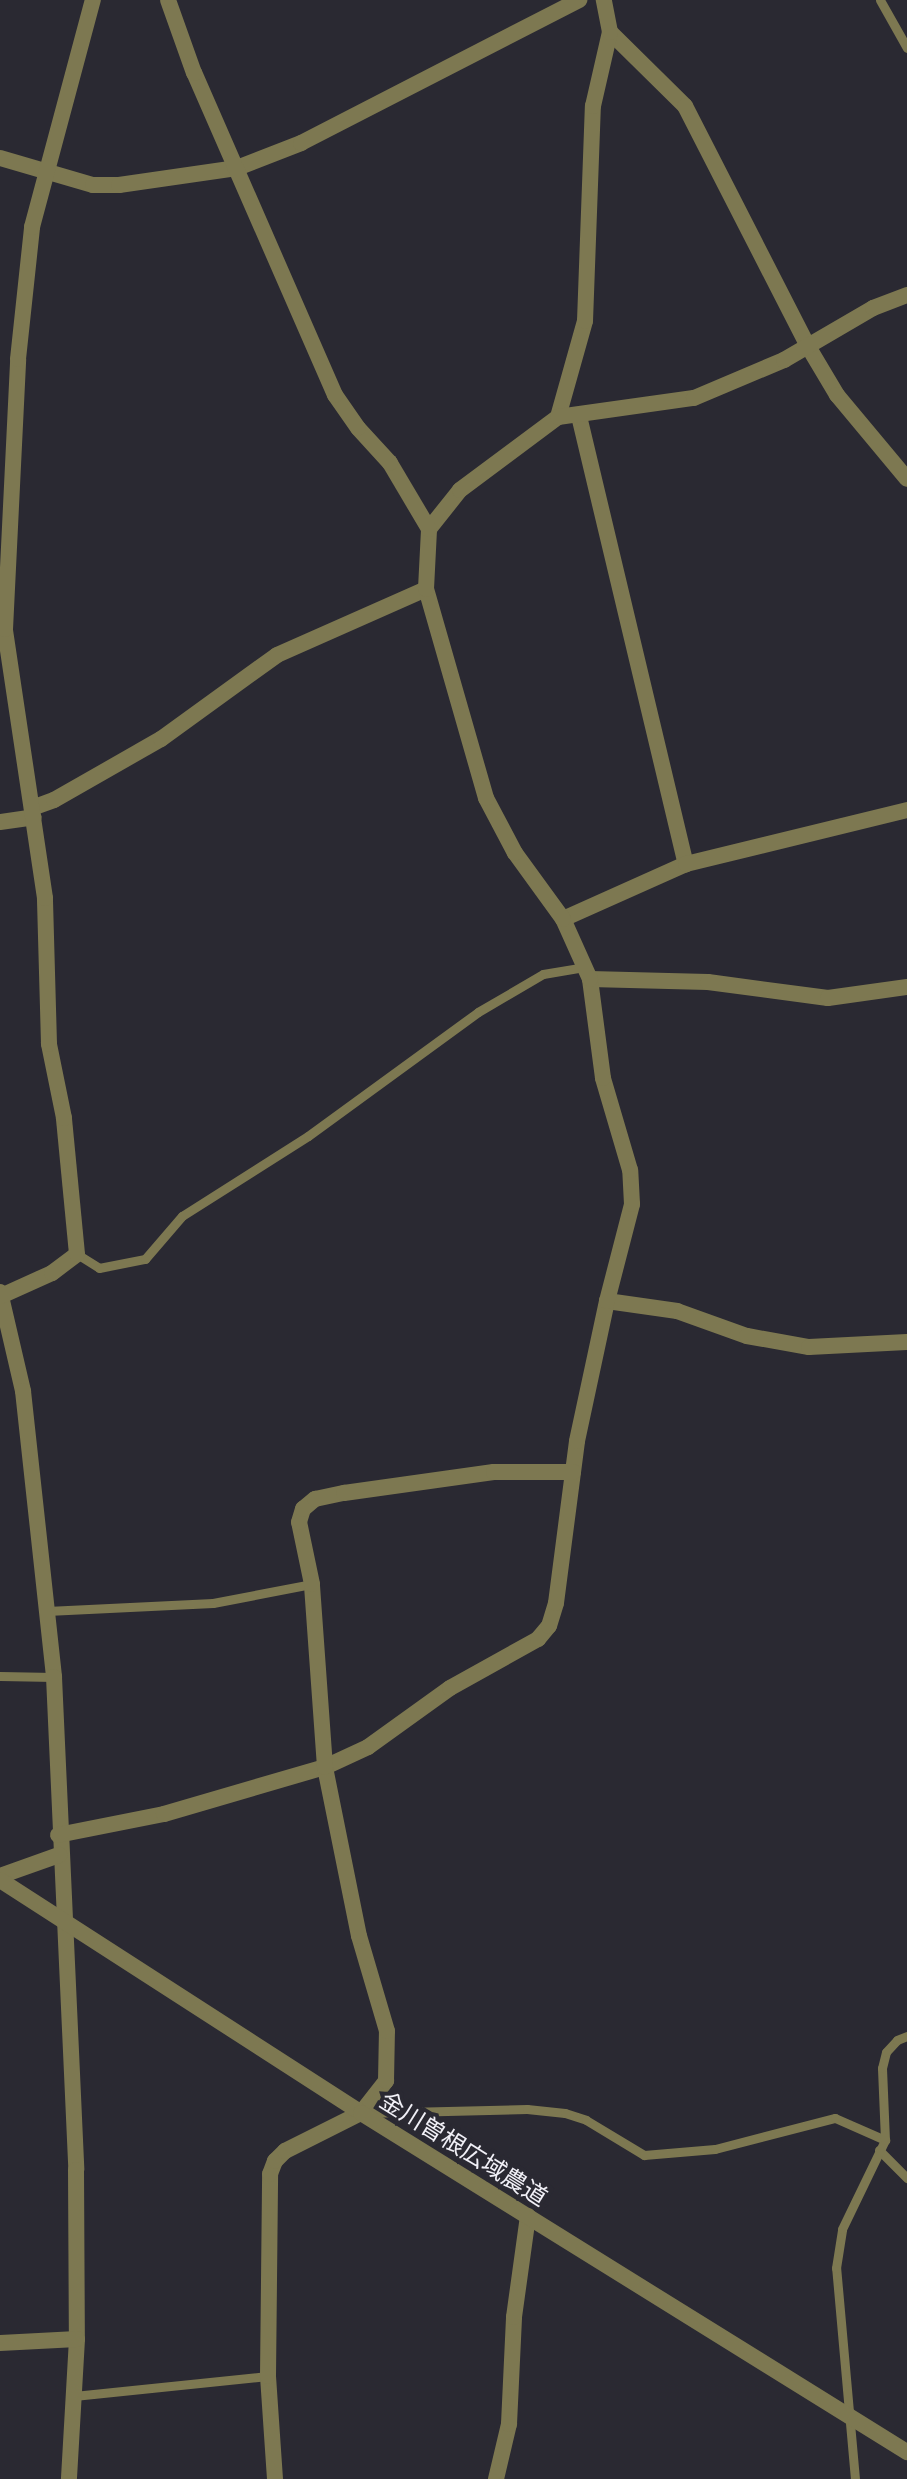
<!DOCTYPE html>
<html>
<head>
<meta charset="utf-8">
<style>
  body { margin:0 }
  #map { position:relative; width:907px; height:2479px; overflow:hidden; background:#2a2932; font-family:Manrope,"Noto Sans JP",sans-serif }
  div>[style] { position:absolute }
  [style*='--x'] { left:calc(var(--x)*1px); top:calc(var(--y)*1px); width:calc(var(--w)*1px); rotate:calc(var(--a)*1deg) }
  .service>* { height:9px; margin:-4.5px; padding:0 4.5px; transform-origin:4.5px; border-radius:4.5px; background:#7d7851 }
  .minor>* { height:16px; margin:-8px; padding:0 8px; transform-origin:8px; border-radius:8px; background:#7d7851 }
  .tertiary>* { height:16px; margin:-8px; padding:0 8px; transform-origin:8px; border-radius:8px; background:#7d7851 }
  span { translate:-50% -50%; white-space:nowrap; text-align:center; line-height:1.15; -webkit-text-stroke:8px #2a2932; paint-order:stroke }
  .street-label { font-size:24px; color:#f1f0f7 }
</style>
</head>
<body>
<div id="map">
  <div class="service">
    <i style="--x:880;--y:0;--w:55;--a:60.6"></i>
    <i style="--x:77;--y:1254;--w:26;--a:32"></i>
    <i style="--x:99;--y:1268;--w:47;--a:-11.1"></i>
    <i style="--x:145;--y:1259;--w:57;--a:-49.3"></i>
    <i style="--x:182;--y:1216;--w:149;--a:-32.4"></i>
    <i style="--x:308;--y:1136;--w:210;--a:-36.1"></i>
    <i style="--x:478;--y:1012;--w:75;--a:-30.3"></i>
    <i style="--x:543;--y:974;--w:43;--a:-9.5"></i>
    <i style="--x:47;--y:1611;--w:166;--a:-2.8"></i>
    <i style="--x:213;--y:1603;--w:101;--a:-10.9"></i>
    <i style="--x:0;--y:1676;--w:54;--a:1.1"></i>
    <i style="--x:364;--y:2113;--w:163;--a:-1.4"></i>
    <i style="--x:527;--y:2109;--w:38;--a:6"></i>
    <i style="--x:565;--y:2113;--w:22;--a:18"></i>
    <i style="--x:586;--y:2120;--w:68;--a:31.1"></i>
    <i style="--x:644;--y:2155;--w:71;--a:-4.8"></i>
    <i style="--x:715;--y:2149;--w:124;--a:-14.5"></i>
    <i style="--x:835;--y:2118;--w:55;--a:23.7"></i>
    <i style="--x:879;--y:2150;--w:40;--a:45"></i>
    <i style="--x:74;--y:2396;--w:195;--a:-5.9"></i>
    <i style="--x:855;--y:2479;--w:212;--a:-95.1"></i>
    <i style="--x:836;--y:2268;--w:39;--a:-81"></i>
    <i style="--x:842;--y:2229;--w:99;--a:-64.2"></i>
    <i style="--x:885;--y:2140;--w:72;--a:-92.4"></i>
    <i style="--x:882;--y:2068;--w:16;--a:-76"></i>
    <i style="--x:886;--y:2052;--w:16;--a:-47"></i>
    <i style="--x:897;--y:2040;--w:11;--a:-22"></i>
  </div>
  <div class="minor">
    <i style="--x:610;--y:32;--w:105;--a:44.6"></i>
    <i style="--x:685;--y:106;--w:272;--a:62.9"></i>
    <i style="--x:809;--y:348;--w:55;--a:59.2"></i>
    <i style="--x:837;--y:395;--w:109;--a:50.2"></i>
    <i style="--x:0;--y:158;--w:97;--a:16.2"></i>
    <i style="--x:93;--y:185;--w:26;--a:0"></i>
    <i style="--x:119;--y:185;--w:119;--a:-8.2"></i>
    <i style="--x:237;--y:168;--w:69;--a:-21.3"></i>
    <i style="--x:301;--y:143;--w:313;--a:-27.2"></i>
    <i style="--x:579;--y:416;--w:461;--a:76.6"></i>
    <i style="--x:558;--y:417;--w:100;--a:-74.3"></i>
    <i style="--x:585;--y:321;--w:215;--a:-87.9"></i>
    <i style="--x:593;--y:106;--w:76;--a:-77.1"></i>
    <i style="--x:610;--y:32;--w:33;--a:-101"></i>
    <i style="--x:429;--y:529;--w:50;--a:-51.5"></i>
    <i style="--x:460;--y:490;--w:122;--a:-36.7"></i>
    <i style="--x:558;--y:417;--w:137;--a:-8"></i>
    <i style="--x:694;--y:398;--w:98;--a:-22.9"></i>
    <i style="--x:784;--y:360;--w:103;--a:-30.3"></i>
    <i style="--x:873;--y:308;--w:36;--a:-21"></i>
    <i style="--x:32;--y:808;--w:23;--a:-20"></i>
    <i style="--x:54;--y:800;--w:123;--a:-29.7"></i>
    <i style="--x:161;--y:739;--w:143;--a:-35.9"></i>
    <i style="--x:277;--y:655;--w:163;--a:-23.9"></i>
    <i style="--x:0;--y:822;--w:34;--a:-8"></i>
    <i style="--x:563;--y:919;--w:135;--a:-24.1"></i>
    <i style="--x:686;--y:864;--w:228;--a:-13.7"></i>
    <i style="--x:590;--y:979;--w:118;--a:1.5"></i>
    <i style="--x:708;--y:982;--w:121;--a:7.6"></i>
    <i style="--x:828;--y:998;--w:80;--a:-7.9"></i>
    <i style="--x:0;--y:1292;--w:102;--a:76.9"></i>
    <i style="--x:23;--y:1391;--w:288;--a:83.8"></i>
    <i style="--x:54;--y:1677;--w:493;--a:87.4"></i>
    <i style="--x:76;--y:2170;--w:169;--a:89.7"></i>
    <i style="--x:77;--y:2339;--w:140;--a:93.3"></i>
    <i style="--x:1;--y:1296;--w:56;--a:-24.3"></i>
    <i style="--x:52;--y:1273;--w:31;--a:-37"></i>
    <i style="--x:77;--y:1254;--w:137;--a:-95.5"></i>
    <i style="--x:64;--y:1118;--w:76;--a:-101.5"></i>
    <i style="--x:49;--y:1044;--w:146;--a:-91.6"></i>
    <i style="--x:45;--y:898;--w:272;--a:-98.5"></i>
    <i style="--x:5;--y:629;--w:270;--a:-87.2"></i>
    <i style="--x:18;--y:359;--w:133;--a:-83.9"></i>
    <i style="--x:32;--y:227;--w:235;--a:-75"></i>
    <i style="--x:607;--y:1301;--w:71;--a:8.1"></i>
    <i style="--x:677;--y:1311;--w:74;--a:19.7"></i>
    <i style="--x:747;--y:1336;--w:63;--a:10.1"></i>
    <i style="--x:809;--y:1347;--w:98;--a:-2.9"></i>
    <i style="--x:58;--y:1835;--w:108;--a:-11.2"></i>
    <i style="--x:164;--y:1814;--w:168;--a:-16.3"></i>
    <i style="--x:325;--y:1767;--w:47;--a:-24.9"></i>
    <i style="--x:368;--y:1747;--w:101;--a:-35.7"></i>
    <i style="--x:450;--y:1688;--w:101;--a:-29.1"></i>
    <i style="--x:538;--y:1639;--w:17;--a:-50"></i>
    <i style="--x:549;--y:1626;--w:24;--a:-73"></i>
    <i style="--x:556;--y:1603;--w:163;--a:-82.6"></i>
    <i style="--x:577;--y:1441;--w:143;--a:-77.9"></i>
    <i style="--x:607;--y:1301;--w:100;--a:-75.5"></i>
    <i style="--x:632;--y:1204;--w:34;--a:-93"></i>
    <i style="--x:630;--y:1170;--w:96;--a:-106.4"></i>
    <i style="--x:603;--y:1078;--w:100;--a:-97.5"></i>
    <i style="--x:590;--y:979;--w:66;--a:-114.2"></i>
    <i style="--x:563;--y:919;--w:82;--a:-126"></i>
    <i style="--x:515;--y:853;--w:62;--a:-117.8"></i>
    <i style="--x:486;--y:798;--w:217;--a:-106"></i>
    <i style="--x:426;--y:589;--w:60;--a:-87.1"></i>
    <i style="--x:429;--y:529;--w:77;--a:-120.6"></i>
    <i style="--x:390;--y:463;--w:47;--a:-132.4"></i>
    <i style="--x:358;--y:428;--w:40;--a:-124.9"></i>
    <i style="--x:335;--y:395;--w:352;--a:-113.6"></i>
    <i style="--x:194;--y:73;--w:77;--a:-109.6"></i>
    <i style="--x:0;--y:1876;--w:63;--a:-19.6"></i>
    <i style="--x:0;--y:2343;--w:77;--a:-3"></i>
    <i style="--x:275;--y:2479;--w:103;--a:-93.9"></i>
    <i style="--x:268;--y:2376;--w:202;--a:-89.4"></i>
    <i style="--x:270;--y:2174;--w:14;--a:-69"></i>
    <i style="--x:275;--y:2161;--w:14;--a:-45"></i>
    <i style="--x:285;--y:2151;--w:85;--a:-26.6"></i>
    <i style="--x:361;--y:2113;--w:41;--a:-52"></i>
    <i style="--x:386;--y:2081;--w:50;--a:-88.9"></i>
    <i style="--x:387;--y:2031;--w:99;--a:-106.4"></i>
    <i style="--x:359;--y:1936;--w:172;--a:-101.4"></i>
    <i style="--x:325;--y:1767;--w:183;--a:-94.1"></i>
    <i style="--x:312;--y:1584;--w:63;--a:-101.8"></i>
    <i style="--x:299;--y:1522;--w:14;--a:-73"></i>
    <i style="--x:303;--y:1509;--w:16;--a:-40"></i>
    <i style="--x:315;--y:1499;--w:30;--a:-12"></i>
    <i style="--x:344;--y:1493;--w:151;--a:-8"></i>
    <i style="--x:494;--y:1472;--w:79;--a:0"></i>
    <i style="--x:496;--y:2479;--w:57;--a:-76.7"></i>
    <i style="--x:509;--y:2424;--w:107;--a:-87.3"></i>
    <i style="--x:514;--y:2317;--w:102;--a:-82.1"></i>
  </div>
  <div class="tertiary">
    <i style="--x:0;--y:1880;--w:430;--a:32.8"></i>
    <i style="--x:361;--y:2113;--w:643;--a:31.84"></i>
  </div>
  <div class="street-label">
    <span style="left:464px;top:2148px;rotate:32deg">金川曽根広域農道</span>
  </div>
</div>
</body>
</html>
